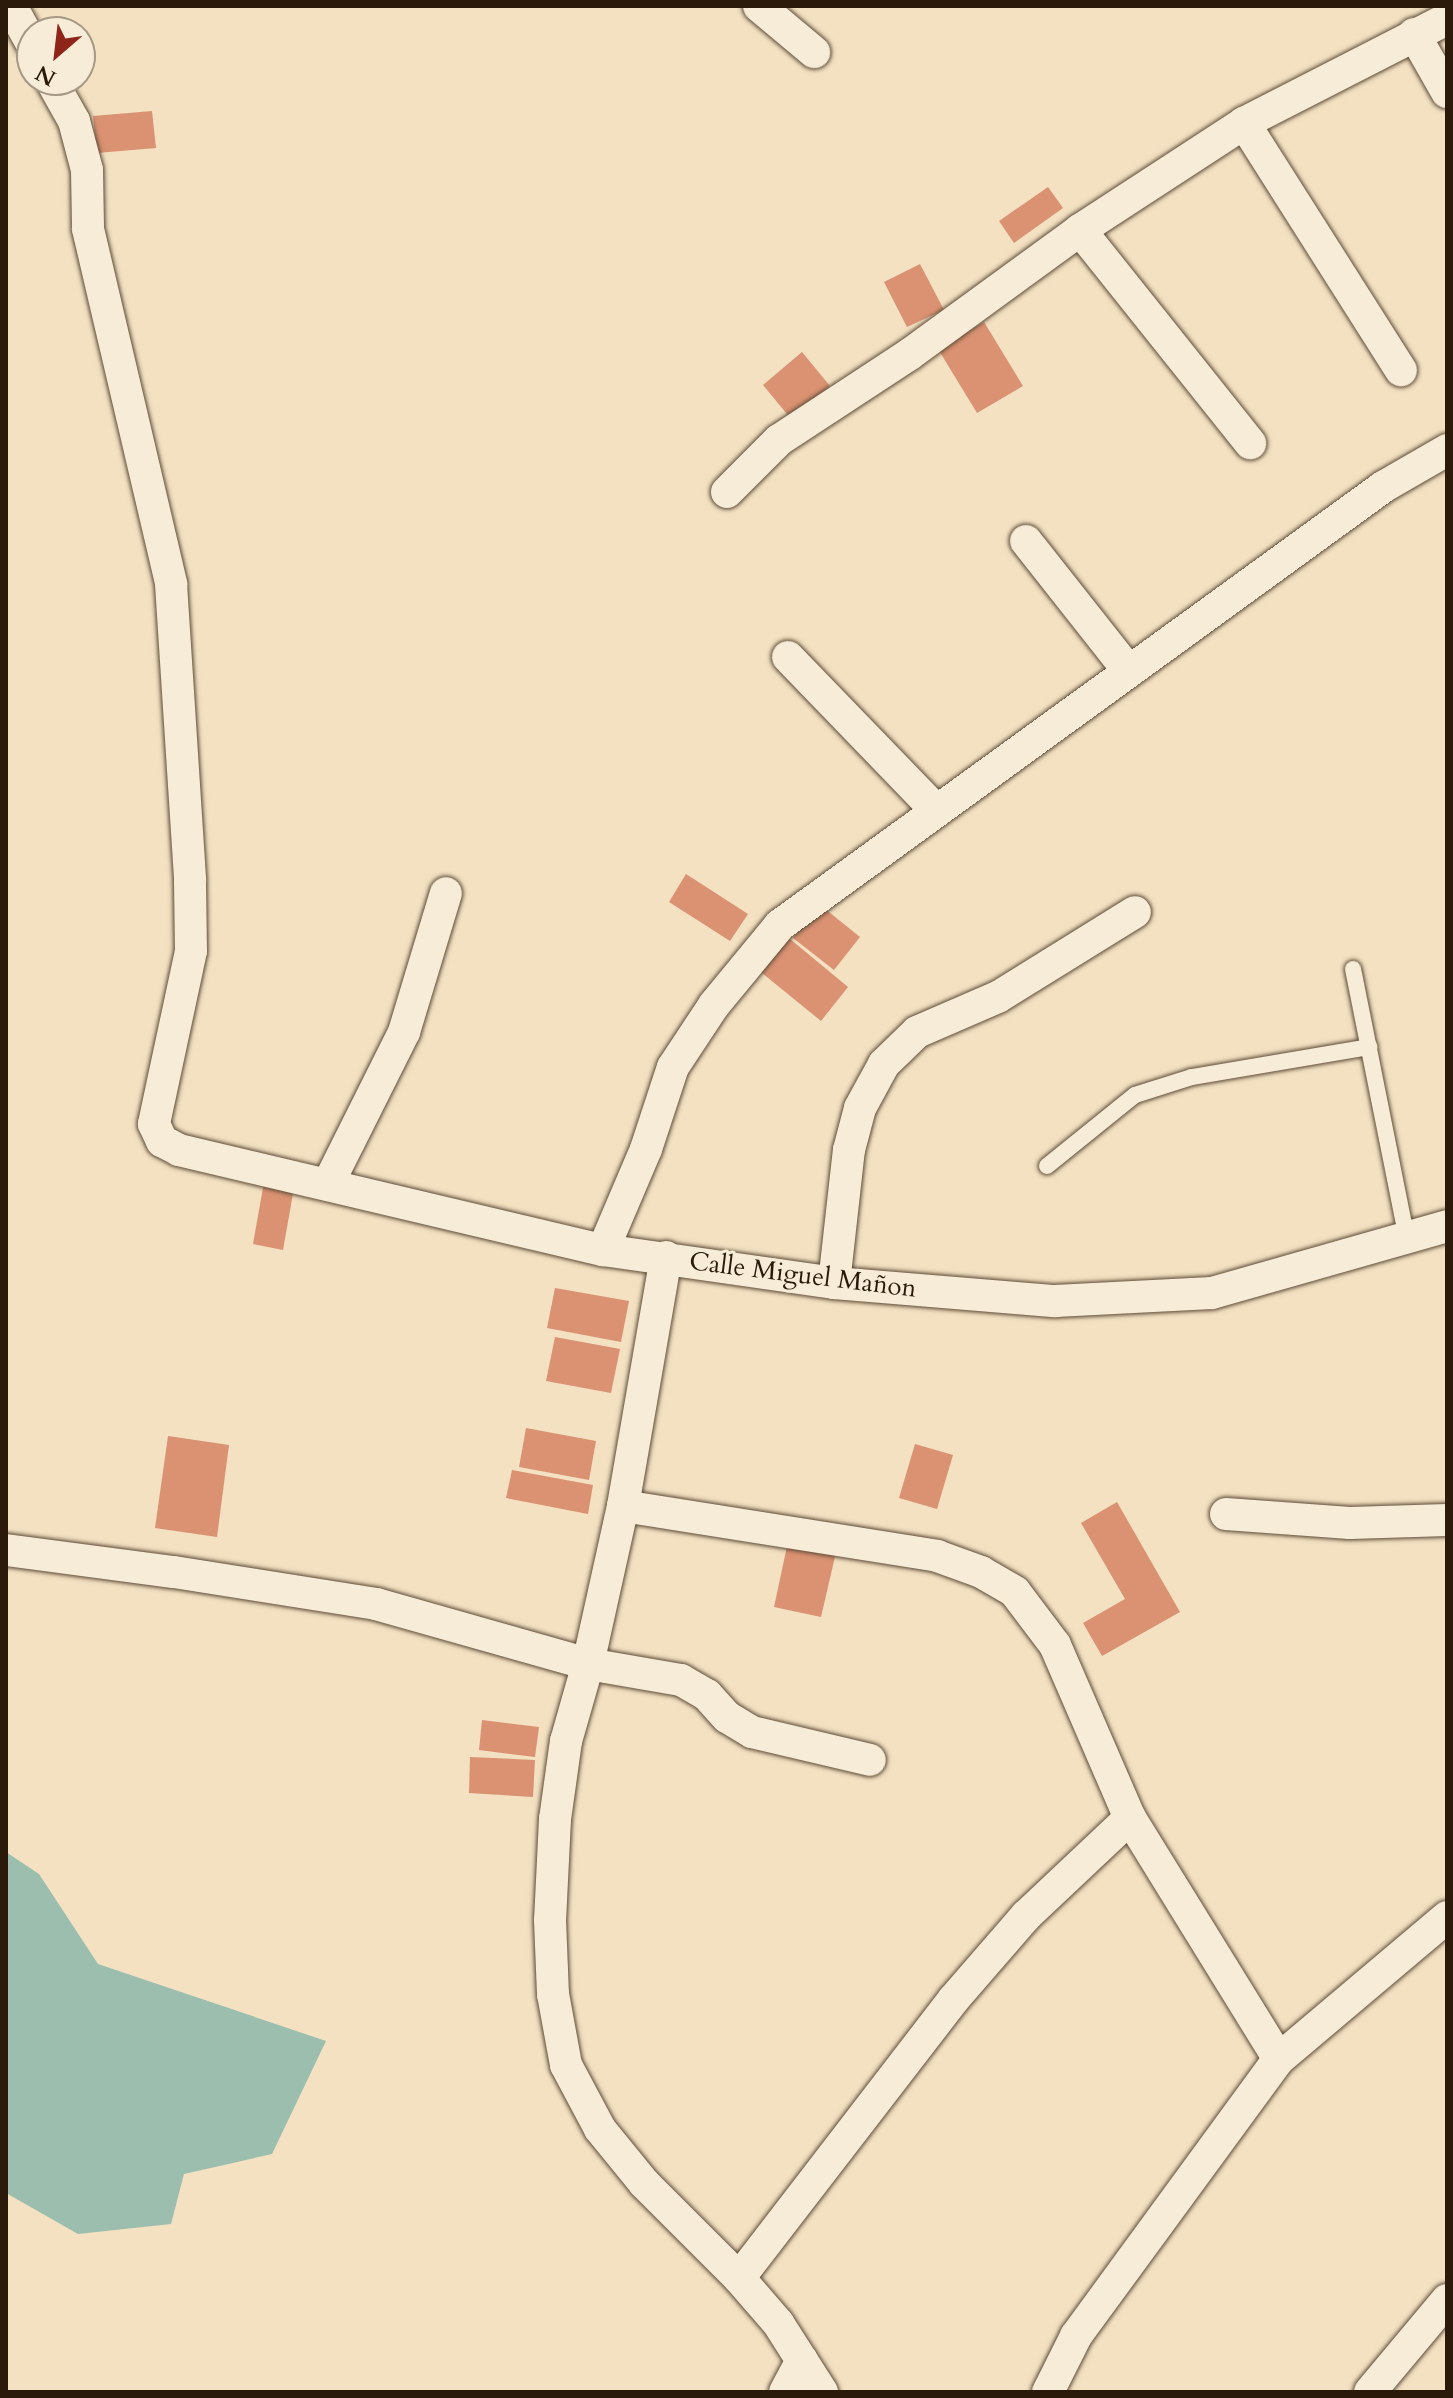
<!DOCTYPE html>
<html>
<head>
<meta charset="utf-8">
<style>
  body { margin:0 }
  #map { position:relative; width:1453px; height:2398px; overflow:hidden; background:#f3e1c2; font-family:Cardo,serif }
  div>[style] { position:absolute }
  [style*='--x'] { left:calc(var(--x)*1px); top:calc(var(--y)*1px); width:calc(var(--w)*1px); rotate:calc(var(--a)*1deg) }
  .water>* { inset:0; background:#9cbeae }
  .building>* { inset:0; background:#da9272 }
  .roads { filter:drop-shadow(0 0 2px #5d4b38) drop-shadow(0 0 2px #5d4b38) }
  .service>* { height:16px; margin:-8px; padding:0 8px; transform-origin:8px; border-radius:8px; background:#f7ecd7 }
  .minor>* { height:32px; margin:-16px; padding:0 16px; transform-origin:16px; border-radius:16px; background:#f7ecd7 }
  span { translate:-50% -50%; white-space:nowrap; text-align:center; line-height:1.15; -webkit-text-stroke:6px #f7ecd7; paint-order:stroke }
  .street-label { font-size:26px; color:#2b190a }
  .frame { position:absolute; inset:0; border:8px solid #2b190a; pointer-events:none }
  .north { position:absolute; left:16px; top:16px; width:80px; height:80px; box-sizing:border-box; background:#f7ecd7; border:2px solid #a59885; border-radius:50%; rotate:208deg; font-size:22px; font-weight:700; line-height:32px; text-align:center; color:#2b190a }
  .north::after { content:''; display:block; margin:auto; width:28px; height:36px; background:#8f2418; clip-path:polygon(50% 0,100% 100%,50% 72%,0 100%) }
</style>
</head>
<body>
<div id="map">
  <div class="water">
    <i style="clip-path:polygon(6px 1852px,39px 1874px,98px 1964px,326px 2041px,272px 2154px,184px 2174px,171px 2224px,78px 2234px,6px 2193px)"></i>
  </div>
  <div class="building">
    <i style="clip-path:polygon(152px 111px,156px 148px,97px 153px,93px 116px)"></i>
    <i style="clip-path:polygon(1048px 187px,1063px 208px,1014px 243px,999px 221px)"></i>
    <i style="clip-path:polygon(920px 264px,944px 310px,907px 327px,884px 282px)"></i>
    <i style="clip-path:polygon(984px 322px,1023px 386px,977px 413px,938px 349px)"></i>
    <i style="clip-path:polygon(802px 352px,830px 386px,791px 419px,763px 385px)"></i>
    <i style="clip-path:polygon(686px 874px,748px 914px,730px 941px,669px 902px)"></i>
    <i style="clip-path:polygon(819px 904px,860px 937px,834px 970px,793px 938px)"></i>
    <i style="clip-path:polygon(784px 934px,848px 987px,821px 1021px,756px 968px)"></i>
    <i style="clip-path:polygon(264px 1182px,294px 1188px,283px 1250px,253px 1244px)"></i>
    <i style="clip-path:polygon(555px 1288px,629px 1301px,621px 1342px,547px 1328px)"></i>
    <i style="clip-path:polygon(555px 1337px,620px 1349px,611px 1393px,546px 1381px)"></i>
    <i style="clip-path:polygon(526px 1428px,596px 1441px,589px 1480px,519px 1467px)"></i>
    <i style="clip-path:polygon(168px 1436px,229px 1445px,217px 1537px,155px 1528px)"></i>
    <i style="clip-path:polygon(915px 1444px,953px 1455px,937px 1509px,899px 1498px)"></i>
    <i style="clip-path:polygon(512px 1470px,593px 1485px,588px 1514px,506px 1498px)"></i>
    <i style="clip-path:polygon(1117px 1502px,1180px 1612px,1102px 1656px,1083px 1623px,1125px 1599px,1081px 1523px)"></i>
    <i style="clip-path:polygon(789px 1537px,837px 1548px,821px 1617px,774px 1607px)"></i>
    <i style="clip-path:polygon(482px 1720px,539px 1727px,535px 1757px,479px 1750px)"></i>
    <i style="clip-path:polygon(470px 1757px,535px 1760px,533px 1797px,469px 1793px)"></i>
  </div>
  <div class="roads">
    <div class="service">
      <i style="--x:1353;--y:969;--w:275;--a:78.7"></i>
      <i style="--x:1047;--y:1166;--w:113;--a:-38.9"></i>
      <i style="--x:1135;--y:1095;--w:60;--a:-17.5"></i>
      <i style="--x:1192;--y:1077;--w:180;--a:-9.6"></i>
    </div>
    <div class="minor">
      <i style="--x:11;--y:6;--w:43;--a:61.1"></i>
      <i style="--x:759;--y:6;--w:72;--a:39.9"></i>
      <i style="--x:1414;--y:34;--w:67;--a:60.4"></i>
      <i style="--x:51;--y:80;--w:47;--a:60.7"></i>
      <i style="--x:74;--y:121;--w:51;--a:75.1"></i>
      <i style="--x:87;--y:170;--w:59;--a:89"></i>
      <i style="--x:88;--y:229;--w:365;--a:76.8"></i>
      <i style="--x:171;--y:584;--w:298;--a:86.3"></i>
      <i style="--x:190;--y:881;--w:70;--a:89.2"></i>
      <i style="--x:191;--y:951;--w:177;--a:102.1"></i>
      <i style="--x:154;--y:1124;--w:19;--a:65"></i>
      <i style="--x:162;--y:1141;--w:19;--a:28"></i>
      <i style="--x:179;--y:1150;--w:436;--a:13.3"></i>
      <i style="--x:603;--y:1250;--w:233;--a:8.1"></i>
      <i style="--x:834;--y:1283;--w:222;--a:4.7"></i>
      <i style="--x:1055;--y:1301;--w:157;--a:-2.9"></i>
      <i style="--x:1212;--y:1293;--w:244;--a:-15.9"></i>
      <i style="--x:1244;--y:123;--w:293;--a:57.6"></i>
      <i style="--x:1080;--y:230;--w:273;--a:51.4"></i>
      <i style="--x:727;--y:492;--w:74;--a:-45"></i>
      <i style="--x:779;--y:440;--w:157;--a:-33.3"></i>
      <i style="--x:910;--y:354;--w:210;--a:-36.1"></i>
      <i style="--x:1080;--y:230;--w:196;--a:-33.1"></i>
      <i style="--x:1244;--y:123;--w:228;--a:-27.1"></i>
      <i style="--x:1026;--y:541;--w:164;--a:51.7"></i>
      <i style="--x:788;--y:657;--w:213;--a:46"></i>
      <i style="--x:328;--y:1184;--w:170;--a:-63.4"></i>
      <i style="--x:404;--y:1032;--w:145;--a:-73.2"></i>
      <i style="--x:603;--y:1250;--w:110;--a:-66.9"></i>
      <i style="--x:646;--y:1149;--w:86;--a:-71.8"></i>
      <i style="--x:673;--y:1067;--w:74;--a:-56.5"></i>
      <i style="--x:714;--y:1005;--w:104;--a:-50.5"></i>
      <i style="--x:780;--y:925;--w:745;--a:-35.99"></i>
      <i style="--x:1383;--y:487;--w:74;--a:-30"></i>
      <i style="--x:666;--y:1257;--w:253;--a:99.8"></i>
      <i style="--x:623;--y:1506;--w:162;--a:102.5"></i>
      <i style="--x:588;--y:1664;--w:80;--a:105.9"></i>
      <i style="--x:566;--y:1741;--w:79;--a:98"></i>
      <i style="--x:555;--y:1819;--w:101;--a:92.8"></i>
      <i style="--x:550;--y:1920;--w:74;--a:87.7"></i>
      <i style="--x:553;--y:1994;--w:72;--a:79.6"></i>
      <i style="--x:566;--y:2065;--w:72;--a:62"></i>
      <i style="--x:600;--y:2129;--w:70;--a:50.8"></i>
      <i style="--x:644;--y:2183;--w:134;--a:45"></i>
      <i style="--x:739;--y:2278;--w:60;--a:49.1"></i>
      <i style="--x:778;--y:2323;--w:82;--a:57.5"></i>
      <i style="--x:834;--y:1283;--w:134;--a:-83.6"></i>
      <i style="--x:849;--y:1150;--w:43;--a:-75.3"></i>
      <i style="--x:860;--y:1108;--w:50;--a:-61.4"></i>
      <i style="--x:884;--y:1064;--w:46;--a:-44.1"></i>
      <i style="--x:917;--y:1032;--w:88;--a:-23.4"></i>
      <i style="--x:998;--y:997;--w:161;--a:-31.8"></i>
      <i style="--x:623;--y:1506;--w:318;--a:9"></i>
      <i style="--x:937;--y:1556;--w:47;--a:20"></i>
      <i style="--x:981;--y:1572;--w:39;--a:30"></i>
      <i style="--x:1015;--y:1592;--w:66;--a:53"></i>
      <i style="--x:1055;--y:1645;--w:189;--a:66.6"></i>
      <i style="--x:1130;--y:1818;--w:283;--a:58.3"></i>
      <i style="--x:1226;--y:1514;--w:124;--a:4.2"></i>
      <i style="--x:1350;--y:1523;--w:97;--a:-1.8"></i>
      <i style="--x:6;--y:1550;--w:169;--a:7.5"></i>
      <i style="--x:174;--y:1572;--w:205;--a:9"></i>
      <i style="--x:376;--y:1604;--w:220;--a:15.8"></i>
      <i style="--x:588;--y:1664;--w:94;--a:9.8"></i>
      <i style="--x:681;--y:1680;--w:30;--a:30"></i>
      <i style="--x:707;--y:1695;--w:30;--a:48"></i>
      <i style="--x:727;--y:1717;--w:29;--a:31"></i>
      <i style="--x:752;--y:1732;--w:121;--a:13.3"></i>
      <i style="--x:739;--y:2278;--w:352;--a:-52.4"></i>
      <i style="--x:954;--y:1999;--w:110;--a:-49.1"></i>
      <i style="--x:1026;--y:1916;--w:143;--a:-43.3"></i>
      <i style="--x:785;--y:2392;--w:36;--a:-62"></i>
      <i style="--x:1048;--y:2392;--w:63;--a:-63.4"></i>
      <i style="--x:1076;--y:2336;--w:343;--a:-53.8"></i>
      <i style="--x:1279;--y:2059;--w:220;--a:-40.2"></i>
      <i style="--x:1370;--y:2392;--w:120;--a:-50.1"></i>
    </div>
  </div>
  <div class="street-label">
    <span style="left:803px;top:1275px;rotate:7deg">Calle Miguel Mañon</span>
  </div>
  <div class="frame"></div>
  <div class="north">N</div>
</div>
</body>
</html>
